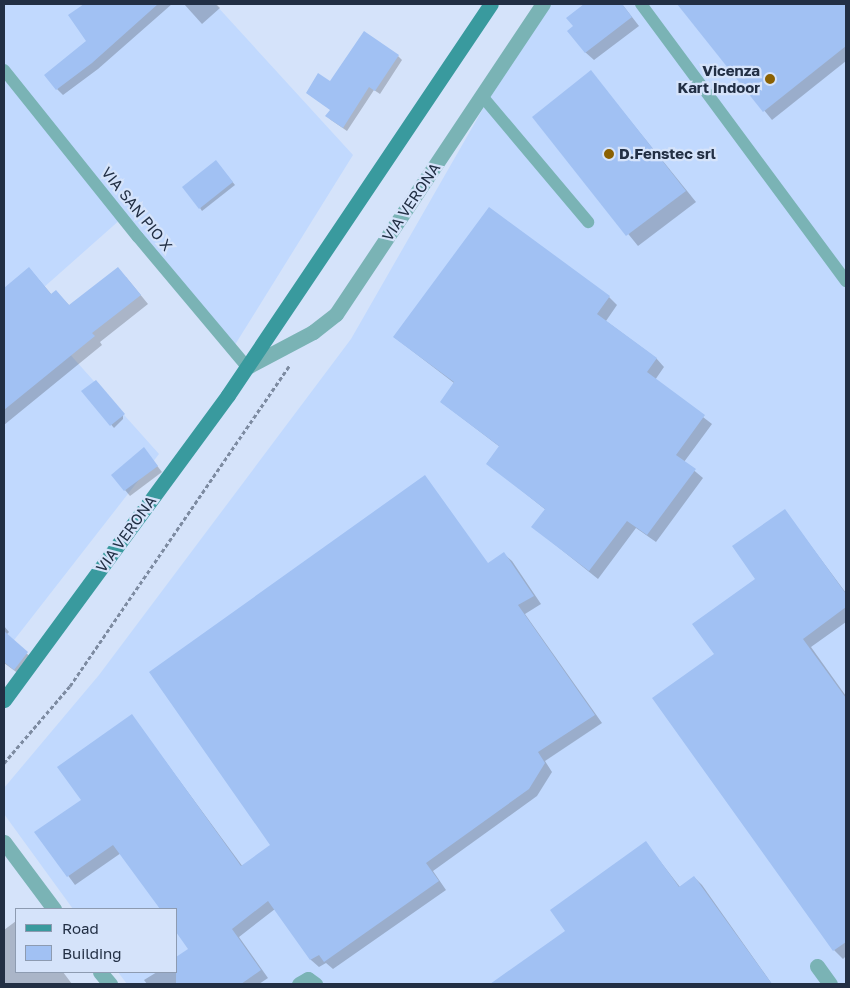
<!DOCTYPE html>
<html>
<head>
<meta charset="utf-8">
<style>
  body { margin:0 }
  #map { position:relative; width:850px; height:988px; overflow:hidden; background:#d5e3fa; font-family:"Golos Text",sans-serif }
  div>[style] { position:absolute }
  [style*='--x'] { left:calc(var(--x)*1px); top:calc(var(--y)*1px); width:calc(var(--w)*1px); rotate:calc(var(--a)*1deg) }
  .built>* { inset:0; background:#c1d9fe }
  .shadow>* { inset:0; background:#0003 }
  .building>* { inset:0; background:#a1c1f3 }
  .path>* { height:3px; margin-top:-1.5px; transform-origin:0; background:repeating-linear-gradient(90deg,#7d8ba1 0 4px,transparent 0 6.5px) }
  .service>* { height:12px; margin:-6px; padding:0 6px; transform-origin:6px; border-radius:6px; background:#7ab3b5 }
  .minor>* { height:15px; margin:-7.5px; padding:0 7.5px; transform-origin:7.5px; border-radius:7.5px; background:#7ab3b5 }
  .secondary>* { height:15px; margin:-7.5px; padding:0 7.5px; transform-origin:7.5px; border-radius:7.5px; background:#399a9e }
  .dots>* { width:14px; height:14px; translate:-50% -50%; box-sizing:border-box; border:2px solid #d5e3fa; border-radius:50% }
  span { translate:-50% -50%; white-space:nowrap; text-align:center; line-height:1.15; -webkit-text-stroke:4.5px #d5e3fa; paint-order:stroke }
  .poi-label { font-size:15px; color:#222f44; font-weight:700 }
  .right { translate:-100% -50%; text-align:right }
  .left { translate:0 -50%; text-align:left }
  .street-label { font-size:15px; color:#222f44 }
  .frame { position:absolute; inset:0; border:5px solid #222f44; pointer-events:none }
  .legend { position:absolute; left:15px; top:908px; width:162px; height:65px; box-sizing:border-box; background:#d5e3fa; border:1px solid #8d9bb1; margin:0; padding:6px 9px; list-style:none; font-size:15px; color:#222f44 }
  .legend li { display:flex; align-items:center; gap:10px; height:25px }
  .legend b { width:25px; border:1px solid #8d9bb1 }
</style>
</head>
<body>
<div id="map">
  <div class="built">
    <i style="clip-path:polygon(4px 4px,215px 4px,353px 155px,233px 348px,122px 218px,25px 304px,159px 454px,4px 653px)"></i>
    <i style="clip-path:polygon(543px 4px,846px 4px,846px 984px,127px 984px,118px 972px,176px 972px,176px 909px,73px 909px,4px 814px,4px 788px,99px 675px,351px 339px)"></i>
  </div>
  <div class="shadow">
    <i style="clip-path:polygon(87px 4px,172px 4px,98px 69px,63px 95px,57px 89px,88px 41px,70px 15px)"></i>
    <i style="clip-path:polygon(184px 4px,216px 4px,220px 8px,202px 24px)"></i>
    <i style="clip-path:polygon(586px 4px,622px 4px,639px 26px,594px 60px,585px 52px,575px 27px,568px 18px)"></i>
    <i style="clip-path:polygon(678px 4px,846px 4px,846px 61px,772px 120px)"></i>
    <i style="clip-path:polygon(398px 56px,402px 60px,380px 94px,374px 90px,347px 131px,331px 120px,327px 116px,331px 110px,307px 93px)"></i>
    <i style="clip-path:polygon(591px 72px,696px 202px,638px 246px,534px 118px)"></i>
    <i style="clip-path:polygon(218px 164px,235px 185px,202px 211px,200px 208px)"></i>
    <i style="clip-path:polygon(29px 268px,52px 295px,56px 292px,70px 306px,126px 277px,148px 304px,100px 342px,102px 345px,4px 425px,4px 290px)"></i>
    <i style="clip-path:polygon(609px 297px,617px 305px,606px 321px,656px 358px,664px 367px,655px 380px,712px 424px,684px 462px,703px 478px,656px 542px,636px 528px,598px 579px,533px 527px,546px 510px,487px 463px,500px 447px,441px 402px,454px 383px,394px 337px)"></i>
    <i style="clip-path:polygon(83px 391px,123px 413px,123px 419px,114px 428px)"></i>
    <i style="clip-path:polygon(144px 449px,162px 472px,130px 496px,125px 490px)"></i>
    <i style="clip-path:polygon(425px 477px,490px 569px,504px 554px,512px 561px,541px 604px,525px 614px,602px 723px,545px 761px,552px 772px,537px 796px,433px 871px,446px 890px,333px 969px,326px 963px,319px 967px,311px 960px,275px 909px,239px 937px,268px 978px,259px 984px,147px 984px,144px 980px,157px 972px,176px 972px,190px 949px,176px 909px,161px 909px,121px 853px,75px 885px,36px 832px,83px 800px,132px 716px,243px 867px,272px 845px)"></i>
    <i style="clip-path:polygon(785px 511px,846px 593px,846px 622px,811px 647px,846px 696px,846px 956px,843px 959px,834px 950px,654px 699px,716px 654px,757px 580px)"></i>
    <i style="clip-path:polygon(4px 626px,9px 632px,6px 635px,35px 661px,23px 677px,4px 663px)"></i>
    <i style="clip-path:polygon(646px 843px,680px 887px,694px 877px,702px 885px,772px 984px,492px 984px,567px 932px)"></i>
    <i style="clip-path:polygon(16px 921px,16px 972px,63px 972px,72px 984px,4px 984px,4px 930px)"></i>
  </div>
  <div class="building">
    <i style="clip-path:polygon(84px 4px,158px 4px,92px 63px,56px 90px,44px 75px,86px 41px,68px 15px)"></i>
    <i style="clip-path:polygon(584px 4px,622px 4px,632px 17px,585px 53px,567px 31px,573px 26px,566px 18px)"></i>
    <i style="clip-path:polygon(677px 4px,846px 4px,846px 46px,763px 112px)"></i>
    <i style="clip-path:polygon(364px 31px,399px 55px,375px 91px,369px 87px,343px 128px,325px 116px,330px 110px,306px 93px,318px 73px,330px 81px)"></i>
    <i style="clip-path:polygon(591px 70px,686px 191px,626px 236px,532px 117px)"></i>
    <i style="clip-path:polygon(216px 160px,233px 182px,199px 209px,182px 187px)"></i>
    <i style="clip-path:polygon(489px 207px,610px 296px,597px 314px,657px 358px,647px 372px,705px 415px,676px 455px,696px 469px,647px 535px,627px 521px,589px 571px,531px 527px,545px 509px,486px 464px,499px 446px,440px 402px,454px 382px,393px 337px)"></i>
    <i style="clip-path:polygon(29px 267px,51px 294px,56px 290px,69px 305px,118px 267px,141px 295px,92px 333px,95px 336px,4px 410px,4px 288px)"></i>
    <i style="clip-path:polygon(96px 380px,125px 414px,110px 426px,81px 391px)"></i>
    <i style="clip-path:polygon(144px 447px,158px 466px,124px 491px,111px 475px)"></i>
    <i style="clip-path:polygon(425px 475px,488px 563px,504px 552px,534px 596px,518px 605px,595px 715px,538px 752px,545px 763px,529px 789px,426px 863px,439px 881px,324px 962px,319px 955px,310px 960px,268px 901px,232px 929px,261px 970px,241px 984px,176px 984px,176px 957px,188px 949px,176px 932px,176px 909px,160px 909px,113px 845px,67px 877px,34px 832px,81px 800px,57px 767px,132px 714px,241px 866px,270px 845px,149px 672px)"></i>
    <i style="clip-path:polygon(785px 509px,846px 594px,846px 607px,803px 639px,846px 698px,846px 942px,833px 951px,652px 698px,714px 654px,692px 624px,755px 579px,732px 546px)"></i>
    <i style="clip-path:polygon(4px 631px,28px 652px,14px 670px,4px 662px)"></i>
    <i style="clip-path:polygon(646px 841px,679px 887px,694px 876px,772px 984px,490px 984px,565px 931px,550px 910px)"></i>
  </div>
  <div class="path">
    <i style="--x:4;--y:763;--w:101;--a:-49.4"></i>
    <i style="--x:70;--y:686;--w:388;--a:-55.6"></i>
  </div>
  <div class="service">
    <i style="--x:641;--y:4;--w:345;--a:53.5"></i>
    <i style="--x:4;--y:70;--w:214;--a:51.3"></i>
    <i style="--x:138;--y:237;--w:170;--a:50"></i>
    <i style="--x:482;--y:96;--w:165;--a:49.9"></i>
  </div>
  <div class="minor">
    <i style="--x:247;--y:367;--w:75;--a:-27.9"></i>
    <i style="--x:313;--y:332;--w:29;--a:-38"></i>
    <i style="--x:336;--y:314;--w:373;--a:-56.3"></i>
    <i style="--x:4;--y:842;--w:84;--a:53.3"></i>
    <i style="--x:817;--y:966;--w:22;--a:54"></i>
    <i style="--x:100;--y:972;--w:16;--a:50"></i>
    <i style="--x:299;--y:984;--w:10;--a:-29"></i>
    <i style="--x:308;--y:979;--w:9;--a:36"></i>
  </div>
  <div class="secondary">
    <i style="--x:4;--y:700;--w:378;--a:-53.7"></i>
    <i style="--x:228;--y:395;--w:471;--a:-56.1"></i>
  </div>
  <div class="dots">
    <i style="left:770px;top:79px;background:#8b6102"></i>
    <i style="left:609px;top:154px;background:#8b6102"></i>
  </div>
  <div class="poi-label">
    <span class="right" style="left:760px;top:79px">Vicenza<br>Kart Indoor</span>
    <span class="left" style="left:619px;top:154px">D.Fenstec srl</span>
  </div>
  <div class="street-label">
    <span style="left:411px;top:202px;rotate:-56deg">VIA VERONA</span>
    <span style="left:137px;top:209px;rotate:51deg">VIA SAN PIO X</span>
    <span style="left:126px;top:534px;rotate:-54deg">VIA VERONA</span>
  </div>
  <div class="frame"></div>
  <ul class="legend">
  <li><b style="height:6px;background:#399a9e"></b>Road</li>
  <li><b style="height:14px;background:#a1c1f3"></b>Building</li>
  </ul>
</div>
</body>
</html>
